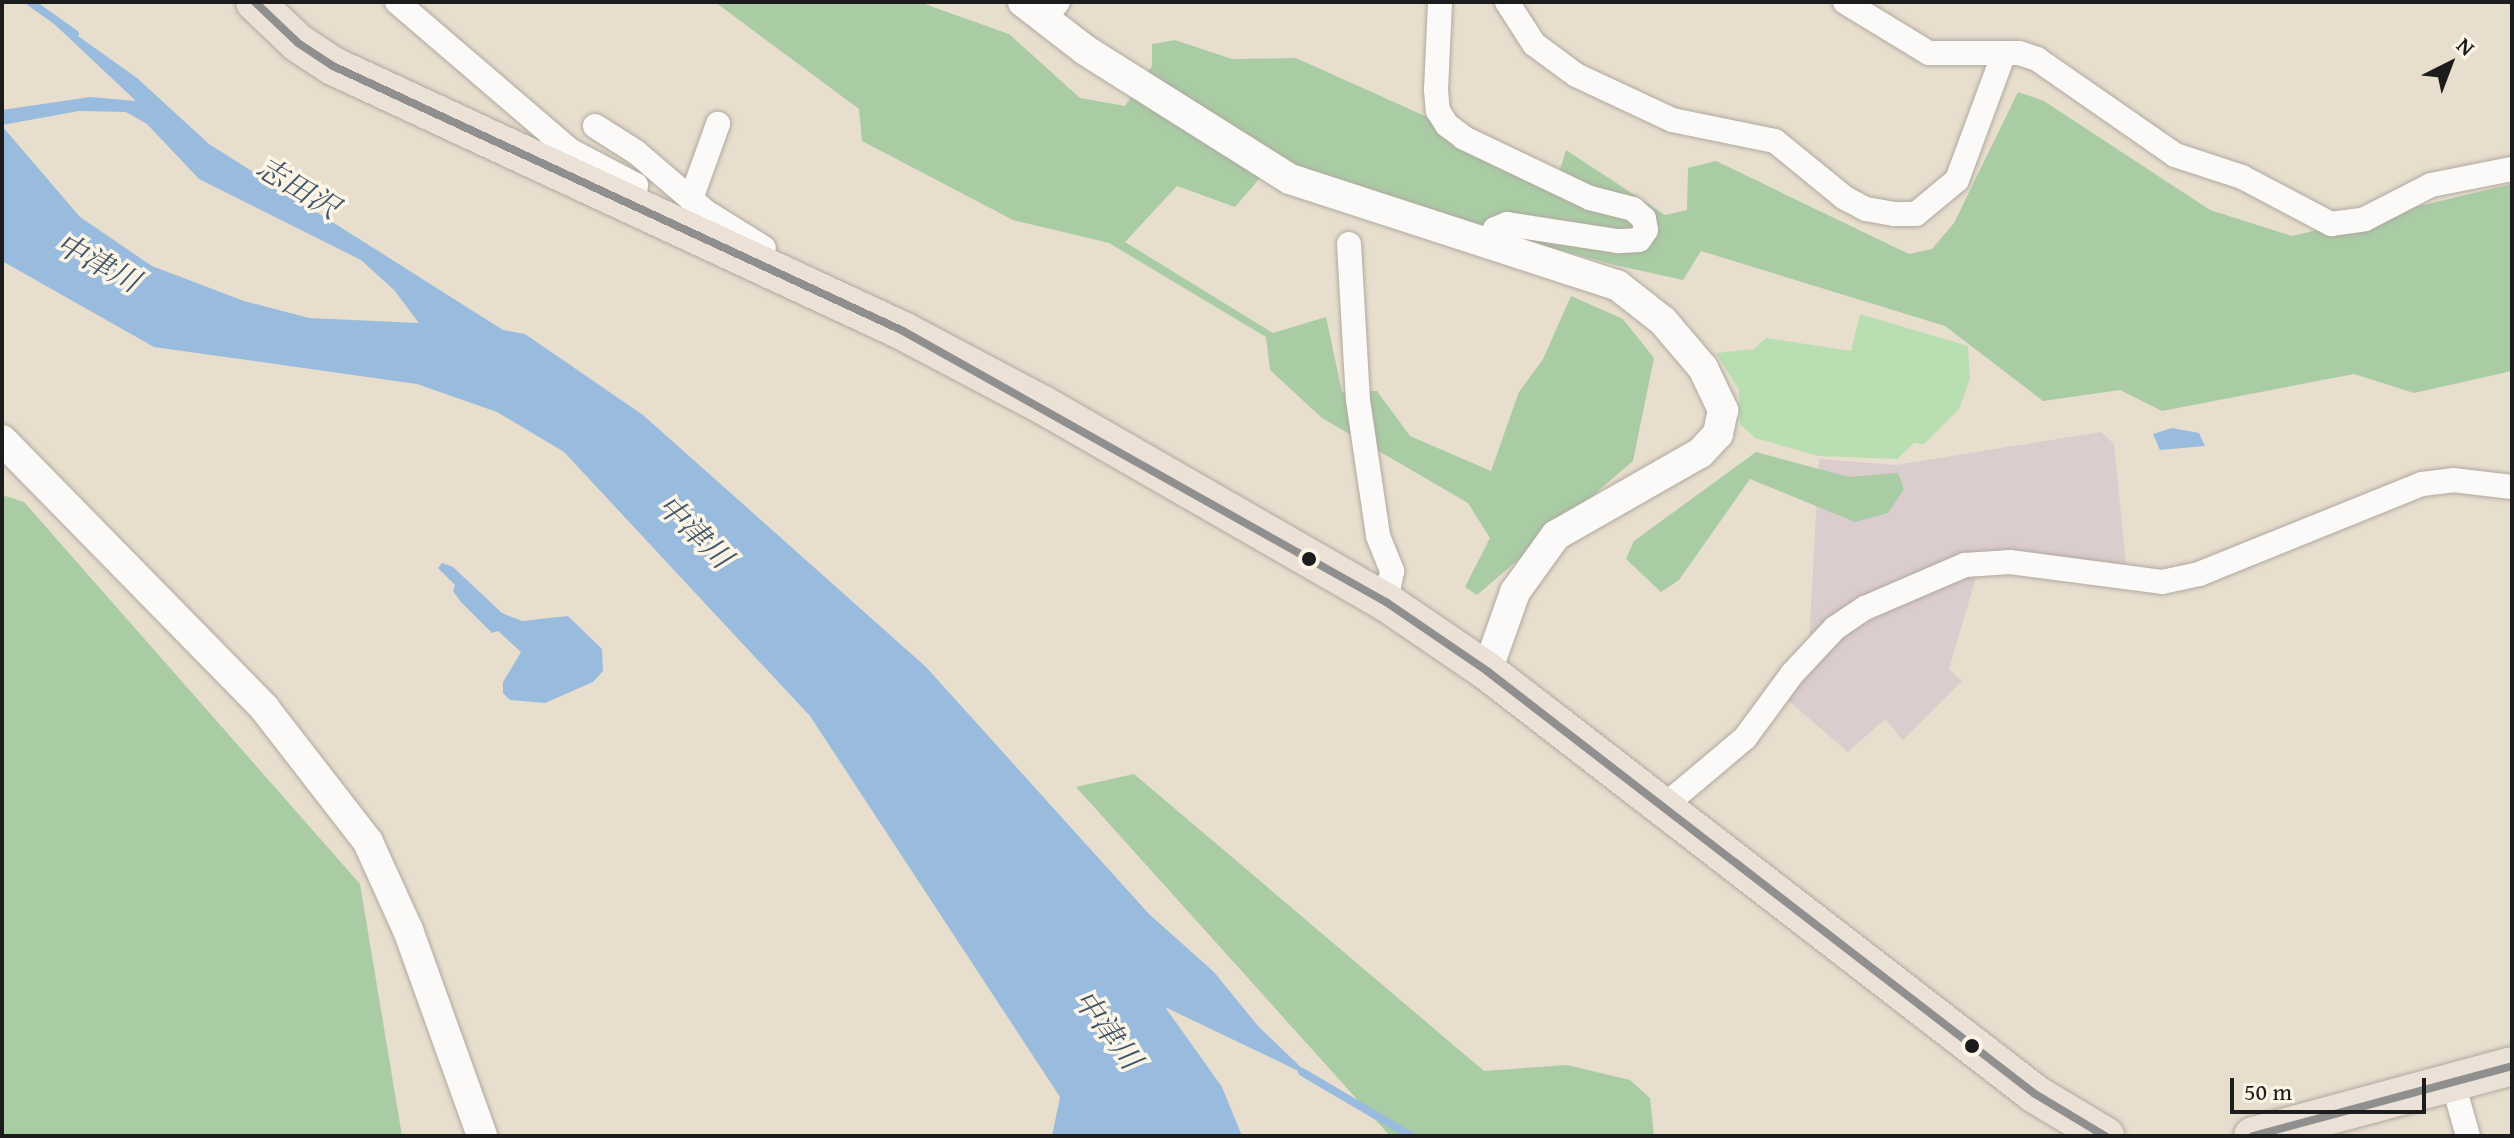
<!DOCTYPE html>
<html>
<head>
<meta charset="utf-8">
<style>
  body { margin:0 }
  #map { position:relative; width:2514px; height:1138px; overflow:hidden; background:#e8dece; font-family:"Gentium Book Plus","Noto Serif JP",serif }
  div>[style] { position:absolute }
  [style*='--x'] { left:calc(var(--x)*1px); top:calc(var(--y)*1px); width:calc(var(--w)*1px); rotate:calc(var(--a)*1deg) }
  .industrial>* { inset:0; background:#dbcccd }
  .green>* { inset:0; background:#b9deb2 }
  .forest>* { inset:0; background:#a9cca5 }
  .water>* { inset:0; background:#99bcde }
  .stream>* { height:8px; margin:-4px; padding:0 4px; transform-origin:4px; border-radius:4px; background:#99bcde }
  .roads { filter:drop-shadow(0 0 2px #afa99f) drop-shadow(0 0 2px #afa99f) }
  .minor>* { height:24px; margin:-12px; padding:0 12px; transform-origin:12px; border-radius:12px; background:#fcfaf8 }
  .tertiary>* { height:30px; margin:-15px; padding:0 15px; transform-origin:15px; border-radius:15px; background:#fcfaf8 }
  .primary>* { height:38px; margin:-19px; padding:0 19px; transform-origin:19px; border-radius:19px; background:#ebe1d6 }
  .bus-1>* { height:8px; margin:-4px; padding:0 4px; transform-origin:4px; border-radius:4px; background:#8f8f8f }
  .dots>* { width:22px; height:22px; translate:-50% -50%; box-sizing:border-box; border:4px solid #fcf5e5; border-radius:50% }
  span { translate:-50% -50%; white-space:nowrap; text-align:center; line-height:1.15; -webkit-text-stroke:7px #fcf5e5; paint-order:stroke }
  .water-label { font-size:30px; color:#40566c; font-style:italic }
  .frame { position:absolute; inset:0; border:4px solid #1c1c1c; pointer-events:none }
  .north { position:absolute; left:2410px; top:24px; width:80px; height:80px; -webkit-text-stroke:6px #fcf5e5; paint-order:stroke; rotate:42deg; font-size:22px; font-weight:700; line-height:32px; text-align:center; color:#1c1c1c }
  .north::after { content:''; display:block; margin:auto; width:28px; height:36px; background:#1c1c1c; clip-path:polygon(50% 0,100% 100%,50% 72%,0 100%) }
  .scale { position:absolute; left:2230px; top:1078px; width:196px; height:36px; box-sizing:border-box; border:4px solid #1c1c1c; border-top:0; padding-left:10px; font-size:24px; line-height:28px; white-space:nowrap; color:#1c1c1c; -webkit-text-stroke:6px #fcf5e5; paint-order:stroke }
</style>
</head>
<body>
<div id="map">
  <div class="industrial">
    <i style="clip-path:polygon(2101px 432px,2114px 444px,2127px 574px,1989px 553px,1809px 644px,1819px 459px,1896px 465px)"></i>
    <i style="clip-path:polygon(1978px 570px,1949px 669px,1962px 681px,1903px 740px,1885px 719px,1848px 752px,1784px 697px,1841px 632px)"></i>
  </div>
  <div class="green">
    <i style="clip-path:polygon(1860px 314px,1968px 346px,1970px 379px,1959px 409px,1924px 444px,1914px 443px,1897px 459px,1819px 456px,1755px 438px,1740px 424px,1739px 390px,1716px 353px,1754px 349px,1766px 338px,1851px 351px)"></i>
  </div>
  <div class="forest">
    <i style="clip-path:polygon(715px 2px,919px 2px,1009px 34px,1080px 98px,1125px 106px,1152px 66px,1152px 44px,1175px 40px,1232px 59px,1296px 58px,1558px 176px,1566px 150px,1665px 215px,1687px 210px,1688px 168px,1716px 161px,1909px 254px,1932px 249px,1954px 223px,2018px 92px,2044px 101px,2210px 210px,2292px 236px,2512px 184px,2512px 371px,2414px 393px,2354px 374px,2162px 411px,2120px 390px,2043px 401px,1945px 326px,1701px 251px,1683px 280px,1615px 265px,1361px 196px,1278px 157px,1235px 207px,1177px 186px,1125px 242px,1273px 333px,1326px 317px,1342px 392px,1377px 391px,1410px 436px,1491px 471px,1519px 392px,1543px 359px,1571px 296px,1623px 319px,1654px 358px,1633px 461px,1477px 595px,1465px 587px,1490px 538px,1468px 503px,1322px 418px,1270px 370px,1266px 337px,1109px 243px,1013px 220px,862px 141px,859px 109px)"></i>
    <i style="clip-path:polygon(1756px 452px,1849px 477px,1898px 473px,1904px 489px,1888px 513px,1855px 522px,1750px 479px,1679px 580px,1661px 592px,1626px 559px,1634px 541px)"></i>
    <i style="clip-path:polygon(2px 495px,24px 502px,360px 884px,402px 1136px,2px 1136px)"></i>
    <i style="clip-path:polygon(1134px 774px,1484px 1071px,1567px 1065px,1630px 1080px,1650px 1098px,1654px 1136px,1390px 1136px,1076px 787px)"></i>
  </div>
  <div class="water">
    <i style="clip-path:polygon(33px 4px,137px 78px,209px 144px,503px 330px,525px 334px,643px 415px,926px 667px,1149px 914px,1214px 972px,1258px 1026px,1311px 1077px,1165px 1007px,1222px 1087px,1242px 1136px,1052px 1136px,1060px 1097px,810px 716px,564px 452px,497px 412px,417px 384px,154px 347px,2px 261px,2px 126px,80px 217px,152px 266px,244px 301px,309px 318px,419px 323px,394px 290px,361px 260px,199px 179px,147px 124px,126px 112px,79px 111px,2px 125px,2px 110px,90px 97px,136px 101px)"></i>
    <i style="clip-path:polygon(2172px 428px,2199px 433px,2205px 446px,2160px 450px,2153px 434px)"></i>
    <i style="clip-path:polygon(442px 563px,453px 567px,502px 613px,522px 621px,568px 616px,602px 649px,603px 671px,593px 682px,545px 703px,510px 700px,503px 693px,503px 682px,521px 652px,498px 631px,492px 633px,460px 601px,453px 591px,455px 585px,438px 568px)"></i>
  </div>
  <div class="stream">
    <i style="--x:30;--y:2;--w:55;--a:35.4"></i>
    <i style="--x:1302;--y:1072;--w:126;--a:30.4"></i>
  </div>
  <div class="roads">
    <div class="minor">
      <i style="--x:397;--y:2;--w:229;--a:40.6"></i>
      <i style="--x:571;--y:151;--w:73;--a:27.6"></i>
      <i style="--x:636;--y:185;--w:22;--a:98"></i>
      <i style="--x:1440;--y:2;--w:88;--a:92.6"></i>
      <i style="--x:1436;--y:90;--w:21;--a:85"></i>
      <i style="--x:1438;--y:111;--w:17;--a:57"></i>
      <i style="--x:1447;--y:125;--w:21;--a:37"></i>
      <i style="--x:1464;--y:138;--w:140;--a:25.5"></i>
      <i style="--x:1590;--y:198;--w:44;--a:14.3"></i>
      <i style="--x:1633;--y:209;--w:15;--a:42"></i>
      <i style="--x:1644;--y:219;--w:11;--a:80"></i>
      <i style="--x:1646;--y:230;--w:12;--a:125"></i>
      <i style="--x:1639;--y:240;--w:22;--a:177"></i>
      <i style="--x:1617;--y:241;--w:111;--a:-171.2"></i>
      <i style="--x:1507;--y:224;--w:13;--a:157"></i>
      <i style="--x:1495;--y:229;--w:14;--a:102"></i>
      <i style="--x:1507;--y:2;--w:50;--a:57.3"></i>
      <i style="--x:1534;--y:44;--w:52;--a:36.4"></i>
      <i style="--x:1576;--y:75;--w:106;--a:25.1"></i>
      <i style="--x:1672;--y:120;--w:105;--a:11.5"></i>
      <i style="--x:1775;--y:141;--w:90;--a:39.2"></i>
      <i style="--x:1845;--y:198;--w:24;--a:28"></i>
      <i style="--x:1866;--y:209;--w:28;--a:10"></i>
      <i style="--x:1894;--y:214;--w:22;--a:0"></i>
      <i style="--x:1916;--y:214;--w:53;--a:-39.7"></i>
      <i style="--x:1957;--y:180;--w:135;--a:-69.7"></i>
      <i style="--x:1845;--y:2;--w:98;--a:31.3"></i>
      <i style="--x:1929;--y:53;--w:90;--a:0"></i>
      <i style="--x:2019;--y:53;--w:19;--a:18"></i>
      <i style="--x:2037;--y:59;--w:168;--a:34.8"></i>
      <i style="--x:2175;--y:155;--w:71;--a:18.2"></i>
      <i style="--x:2242;--y:177;--w:101;--a:27.8"></i>
      <i style="--x:2331;--y:224;--w:34;--a:-8"></i>
      <i style="--x:2365;--y:219;--w:74;--a:-27.3"></i>
      <i style="--x:2431;--y:185;--w:83;--a:-11.2"></i>
      <i style="--x:1044;--y:19;--w:22;--a:-51"></i>
      <i style="--x:595;--y:126;--w:49;--a:32.4"></i>
      <i style="--x:636;--y:152;--w:92;--a:40.6"></i>
      <i style="--x:706;--y:212;--w:68;--a:31.8"></i>
      <i style="--x:691;--y:199;--w:80;--a:-70.2"></i>
      <i style="--x:1349;--y:244;--w:156;--a:86.7"></i>
      <i style="--x:1358;--y:400;--w:137;--a:81.6"></i>
      <i style="--x:1378;--y:536;--w:38;--a:68"></i>
      <i style="--x:1392;--y:571;--w:32;--a:101"></i>
      <i style="--x:1663;--y:807;--w:107;--a:-40.1"></i>
      <i style="--x:1745;--y:738;--w:79;--a:-53.7"></i>
      <i style="--x:1792;--y:674;--w:63;--a:-46.9"></i>
      <i style="--x:1835;--y:628;--w:36;--a:-34"></i>
      <i style="--x:1865;--y:608;--w:109;--a:-23.3"></i>
      <i style="--x:1965;--y:565;--w:45;--a:-3.8"></i>
      <i style="--x:2010;--y:562;--w:153;--a:7.5"></i>
      <i style="--x:2162;--y:582;--w:38;--a:-12"></i>
      <i style="--x:2199;--y:574;--w:240;--a:-22"></i>
      <i style="--x:2422;--y:484;--w:31;--a:-7"></i>
      <i style="--x:2453;--y:480;--w:59;--a:6.8"></i>
      <i style="--x:2453;--y:1083;--w:55;--a:74.2"></i>
    </div>
    <div class="tertiary">
      <i style="--x:1023;--y:2;--w:78;--a:37.7"></i>
      <i style="--x:1085;--y:50;--w:242;--a:32.2"></i>
      <i style="--x:1290;--y:179;--w:344;--a:18"></i>
      <i style="--x:1617;--y:285;--w:58;--a:38"></i>
      <i style="--x:1663;--y:321;--w:62;--a:49.6"></i>
      <i style="--x:1703;--y:368;--w:47;--a:64.5"></i>
      <i style="--x:1723;--y:410;--w:25;--a:102"></i>
      <i style="--x:1718;--y:434;--w:26;--a:133"></i>
      <i style="--x:1700;--y:453;--w:166;--a:150.3"></i>
      <i style="--x:1556;--y:535;--w:70;--a:125.7"></i>
      <i style="--x:1515;--y:592;--w:84;--a:109.5"></i>
      <i style="--x:2;--y:440;--w:376;--a:45.6"></i>
      <i style="--x:265;--y:709;--w:168;--a:52.2"></i>
      <i style="--x:368;--y:842;--w:97;--a:65.6"></i>
      <i style="--x:408;--y:930;--w:219;--a:70.2"></i>
    </div>
    <div class="primary">
      <i style="--x:255;--y:2;--w:59;--a:43.6"></i>
      <i style="--x:298;--y:43;--w:42;--a:33.3"></i>
      <i style="--x:333;--y:66;--w:629;--a:24.93"></i>
      <i style="--x:903;--y:331;--w:158;--a:27.9"></i>
      <i style="--x:1043;--y:405;--w:396;--a:29.9"></i>
      <i style="--x:1386;--y:602;--w:122;--a:34.3"></i>
      <i style="--x:1487;--y:671;--w:692;--a:37.66"></i>
      <i style="--x:2035;--y:1094;--w:82;--a:31"></i>
      <i style="--x:2253;--y:1136;--w:268;--a:-15.1"></i>
    </div>
  </div>
  <div class="bus-1">
    <i style="--x:255;--y:2;--w:59;--a:43.6"></i>
    <i style="--x:298;--y:43;--w:42;--a:33.3"></i>
    <i style="--x:333;--y:66;--w:629;--a:24.93"></i>
    <i style="--x:903;--y:331;--w:554;--a:29.3"></i>
    <i style="--x:1386;--y:602;--w:122;--a:34.3"></i>
    <i style="--x:1487;--y:671;--w:692;--a:37.66"></i>
    <i style="--x:2035;--y:1094;--w:82;--a:31"></i>
    <i style="--x:2253;--y:1136;--w:268;--a:-15.1"></i>
  </div>
  <div class="dots">
    <i style="left:1309px;top:559px;background:#1c1c1c"></i>
    <i style="left:1972px;top:1046px;background:#1c1c1c"></i>
  </div>
  <div class="water-label">
    <span style="left:298px;top:187px;rotate:31deg">志田沢</span>
    <span style="left:98px;top:262px;rotate:28deg">中津川</span>
    <span style="left:695px;top:531px;rotate:44deg">中津川</span>
    <span style="left:1108px;top:1029px;rotate:53deg">中津川</span>
  </div>
  <div class="frame"></div>
  <div class="north">N</div>
  <div class="scale">50 m</div>
</div>
</body>
</html>
